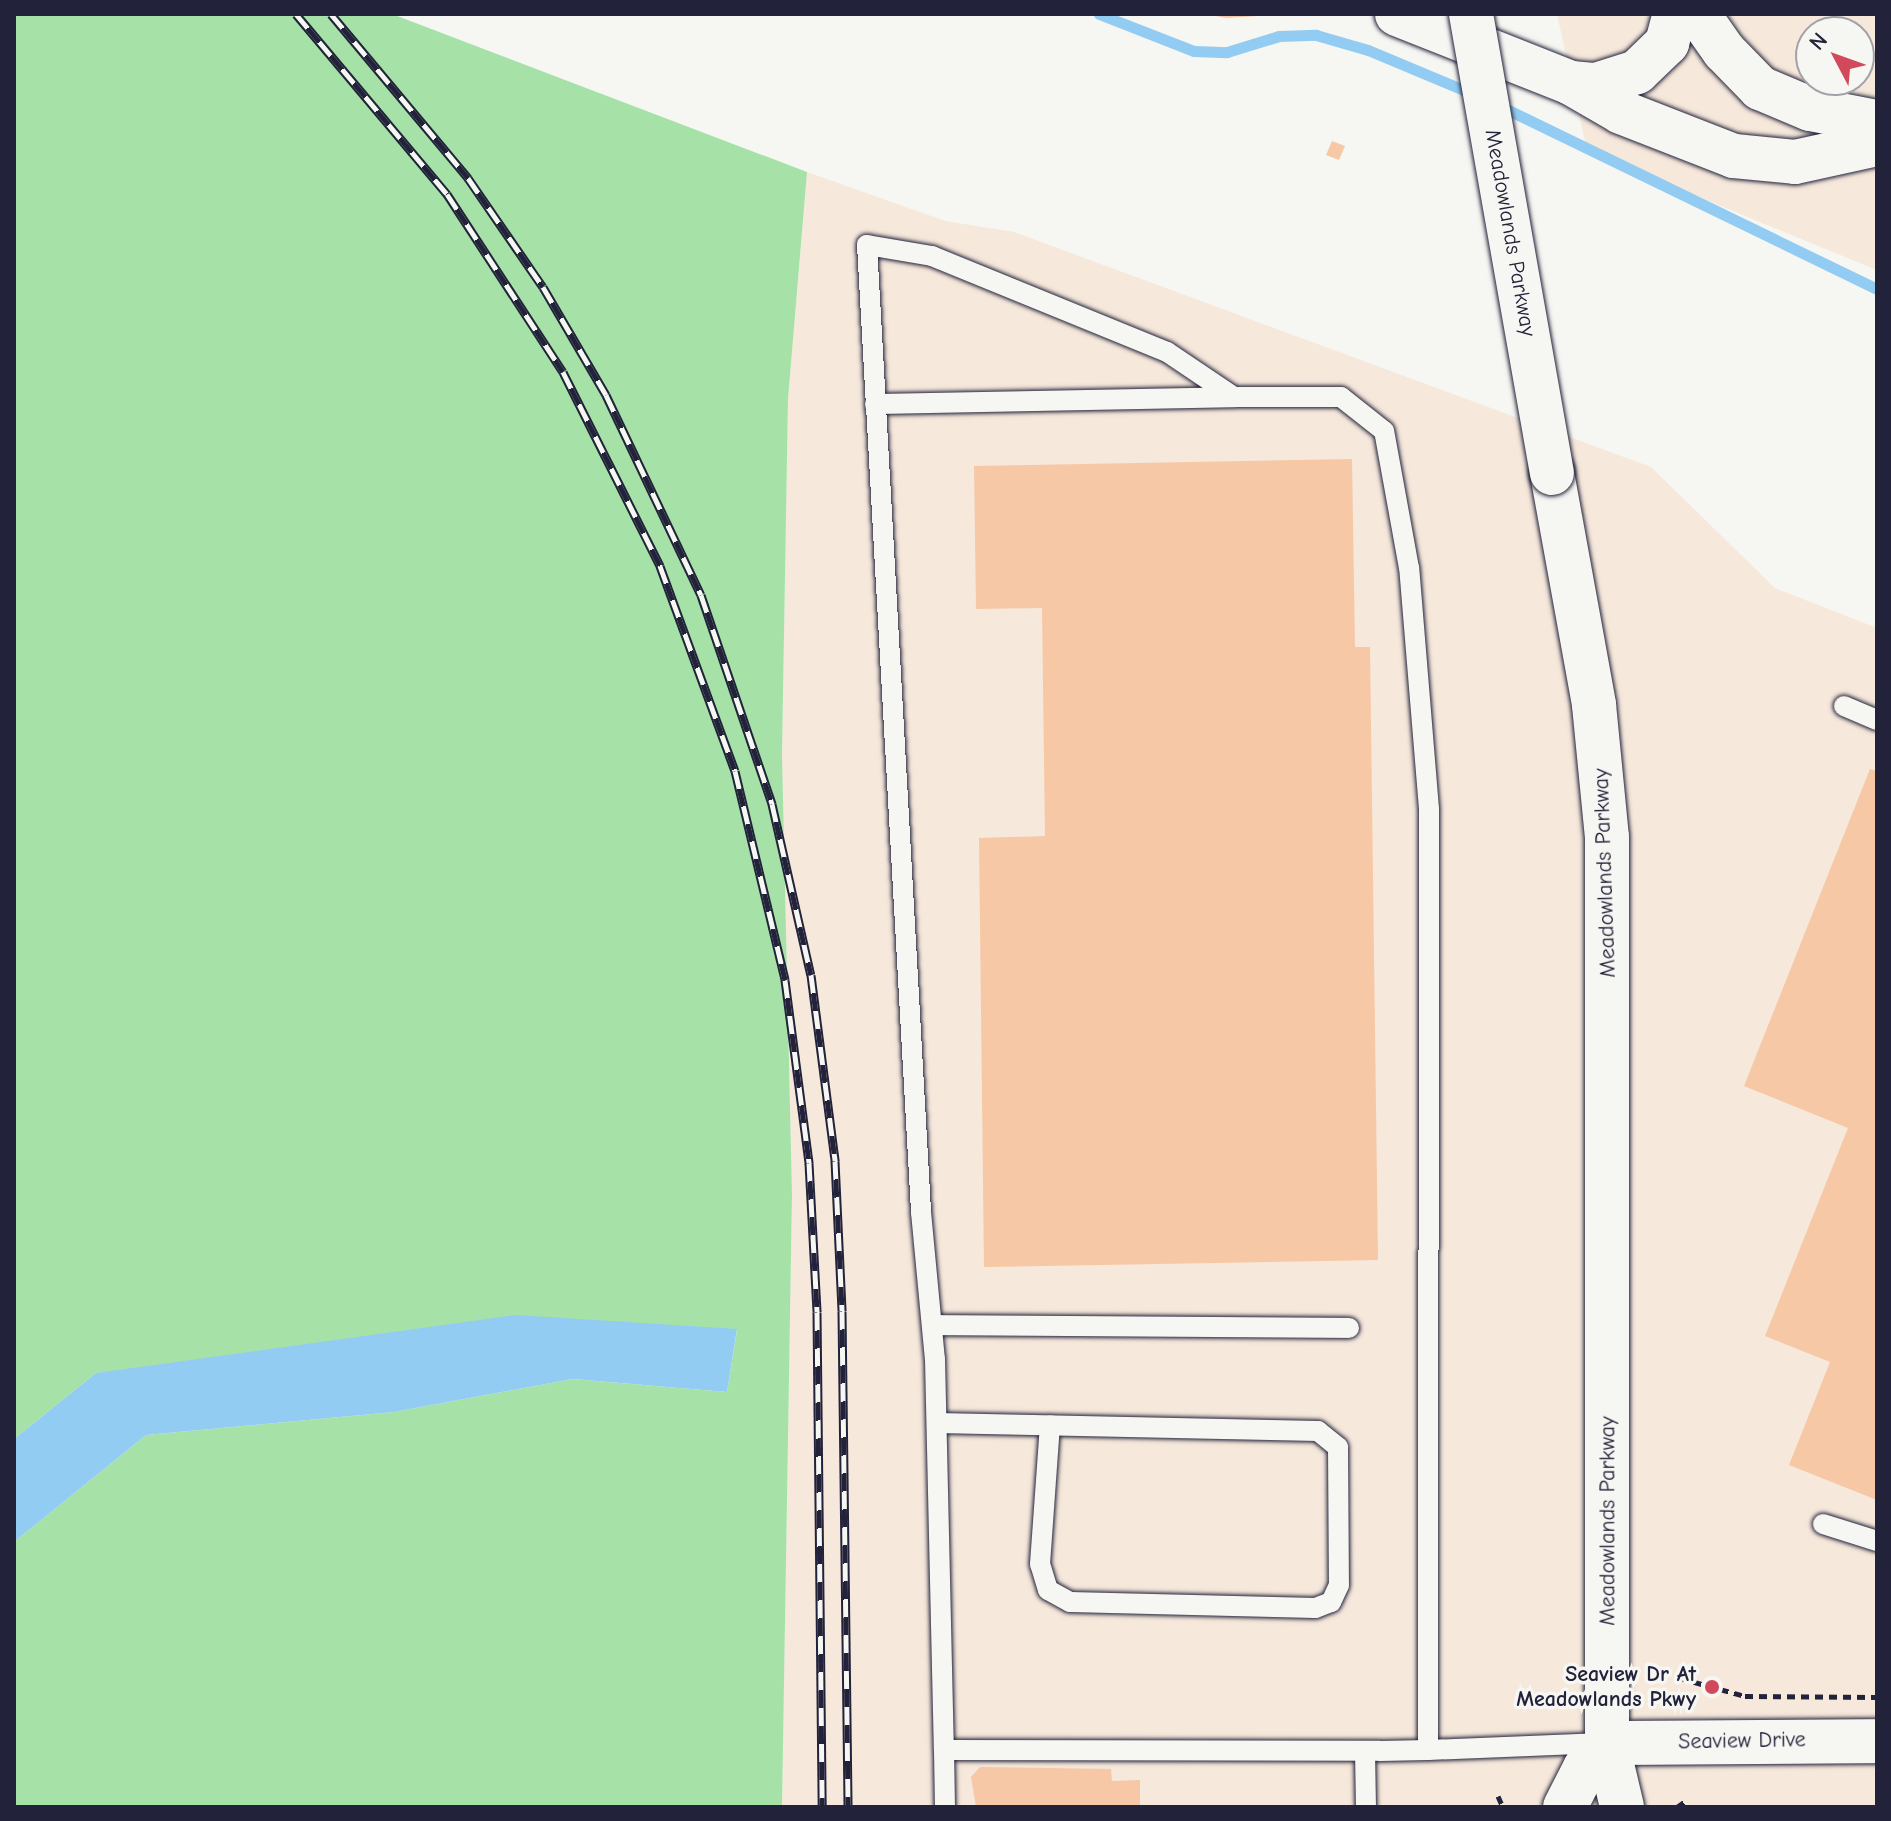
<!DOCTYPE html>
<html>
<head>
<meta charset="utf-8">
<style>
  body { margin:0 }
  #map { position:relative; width:1891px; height:1821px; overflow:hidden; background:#f6f6f2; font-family:"Comic Neue",sans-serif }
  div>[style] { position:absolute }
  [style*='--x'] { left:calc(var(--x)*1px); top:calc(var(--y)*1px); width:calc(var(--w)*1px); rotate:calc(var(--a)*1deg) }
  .built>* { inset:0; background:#f6e8db }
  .green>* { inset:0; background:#a6e2a8 }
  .water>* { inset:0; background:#92ccf2 }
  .stream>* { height:11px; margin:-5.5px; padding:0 5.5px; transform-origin:5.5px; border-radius:5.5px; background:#92ccf2 }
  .building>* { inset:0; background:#f6c8a6 }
  .path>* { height:5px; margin-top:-2.5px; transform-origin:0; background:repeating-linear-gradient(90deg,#22223b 0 8px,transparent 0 14px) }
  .roads { filter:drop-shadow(0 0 2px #22223b) drop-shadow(0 0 2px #22223b) }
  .service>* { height:20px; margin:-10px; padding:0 10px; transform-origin:10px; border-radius:10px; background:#f6f6f2 }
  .tertiary>* { height:44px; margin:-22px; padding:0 22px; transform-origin:22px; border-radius:22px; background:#f6f6f2 }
  .secondary>* { height:44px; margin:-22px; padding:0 22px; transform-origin:22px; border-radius:22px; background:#f6f6f2 }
  .rail>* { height:9px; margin-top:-4.5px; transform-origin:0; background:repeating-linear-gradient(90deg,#f6f6f2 0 18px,#22223b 0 36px); box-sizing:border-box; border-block:2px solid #22223b }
  .bridges { filter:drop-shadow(0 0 2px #22223b) drop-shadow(0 0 2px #22223b) }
  .secondary-bridge>* { height:44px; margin:-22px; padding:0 22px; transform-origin:22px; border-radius:22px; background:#f6f6f2 }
  .dots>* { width:22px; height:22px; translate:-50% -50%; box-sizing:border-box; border:4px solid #f6f6f2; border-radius:50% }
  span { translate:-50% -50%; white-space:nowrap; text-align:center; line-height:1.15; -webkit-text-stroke:7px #f6f6f2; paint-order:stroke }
  .street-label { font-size:22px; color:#22223b }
  .poi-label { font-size:22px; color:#22223b; font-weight:700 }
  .right { translate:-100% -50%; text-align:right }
  .frame { position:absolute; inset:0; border:16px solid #22223b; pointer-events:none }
  .north { position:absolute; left:1795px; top:16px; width:80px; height:80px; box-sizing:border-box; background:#f6f6f2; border:2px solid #a1a1a9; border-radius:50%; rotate:311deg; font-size:22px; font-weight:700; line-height:32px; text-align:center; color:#22223b }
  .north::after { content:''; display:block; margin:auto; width:28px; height:36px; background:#d1495b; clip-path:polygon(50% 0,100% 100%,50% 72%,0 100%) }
</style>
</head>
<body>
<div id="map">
  <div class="built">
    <i style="clip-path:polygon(evenodd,1557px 14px,1877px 14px,1877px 270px,1587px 151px,1557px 14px,1811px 32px,1859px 32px,1859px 80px,1811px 80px,1811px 32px)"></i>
    <i style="clip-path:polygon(807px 172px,945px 221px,1014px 232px,1651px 467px,1775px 588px,1877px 628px,1877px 1807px,782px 1807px,792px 1195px,782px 754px,788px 399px)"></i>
  </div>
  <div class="green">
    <i style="clip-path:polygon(14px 14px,392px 14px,807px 172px,788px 399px,782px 754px,792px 1195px,782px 1807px,14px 1807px,14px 1542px,146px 1435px,394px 1412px,573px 1379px,727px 1392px,737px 1330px,96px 1373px,14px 1439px)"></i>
  </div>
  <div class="water">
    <i style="clip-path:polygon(516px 1315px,737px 1329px,727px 1392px,573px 1379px,394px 1412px,146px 1435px,14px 1542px,14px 1439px,96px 1373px)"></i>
  </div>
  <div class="stream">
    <i style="--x:1099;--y:14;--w:102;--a:21.3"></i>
    <i style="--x:1194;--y:51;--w:33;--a:2"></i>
    <i style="--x:1227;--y:52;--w:54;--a:-17.1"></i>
    <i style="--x:1279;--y:36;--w:37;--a:-2"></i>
    <i style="--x:1316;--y:35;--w:54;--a:16.1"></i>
    <i style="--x:1368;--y:50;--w:114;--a:22.7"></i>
    <i style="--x:1500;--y:106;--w:419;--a:25.9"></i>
  </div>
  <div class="building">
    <i style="clip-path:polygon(1206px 14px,1257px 14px,1257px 16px,1226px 18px)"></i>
    <i style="clip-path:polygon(1332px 141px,1345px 146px,1339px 160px,1326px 155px)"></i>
    <i style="clip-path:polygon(1352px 459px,1355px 647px,1370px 647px,1378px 1260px,984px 1267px,979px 838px,1045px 836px,1042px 608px,976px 609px,974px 466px)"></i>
    <i style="clip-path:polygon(1870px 769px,1877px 771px,1877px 1500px,1789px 1465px,1830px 1362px,1765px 1336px,1848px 1128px,1744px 1086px)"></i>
    <i style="clip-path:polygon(980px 1767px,1111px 1769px,1112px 1781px,1140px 1780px,1140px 1807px,976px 1807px,971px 1777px)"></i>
  </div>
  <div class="path">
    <i style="--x:1680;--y:1678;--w:67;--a:15.5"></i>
    <i style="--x:1745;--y:1696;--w:132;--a:0.4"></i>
    <i style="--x:1498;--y:1796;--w:12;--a:66"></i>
    <i style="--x:1677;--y:1807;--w:12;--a:-35"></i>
  </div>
  <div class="roads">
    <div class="service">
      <i style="--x:875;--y:404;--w:359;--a:-1.1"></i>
      <i style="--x:1844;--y:706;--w:36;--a:23"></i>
      <i style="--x:932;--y:1325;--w:417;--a:0.4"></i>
      <i style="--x:937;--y:1423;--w:381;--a:1.2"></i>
      <i style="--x:1318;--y:1431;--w:26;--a:39"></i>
      <i style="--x:1338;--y:1447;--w:138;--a:89.6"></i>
      <i style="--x:1339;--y:1585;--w:19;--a:115"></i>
      <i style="--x:1331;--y:1602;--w:17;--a:159"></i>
      <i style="--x:1315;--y:1608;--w:245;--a:-178.6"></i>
      <i style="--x:1070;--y:1602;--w:25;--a:-151"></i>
      <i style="--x:1048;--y:1590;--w:27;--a:-107"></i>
      <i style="--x:1040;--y:1564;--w:139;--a:-85.9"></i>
      <i style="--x:1823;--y:1524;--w:57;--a:17.5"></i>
      <i style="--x:944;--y:1750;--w:57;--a:89"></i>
      <i style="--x:1428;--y:1750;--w:941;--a:-89.94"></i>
      <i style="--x:1429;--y:809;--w:242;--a:-94.7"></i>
      <i style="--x:1409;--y:568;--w:139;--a:-100.3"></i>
      <i style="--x:1384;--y:431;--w:55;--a:-141.7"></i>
      <i style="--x:1341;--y:397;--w:107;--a:180"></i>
      <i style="--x:1234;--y:397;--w:81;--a:-146.1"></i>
      <i style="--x:1167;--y:352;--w:254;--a:-157.8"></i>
      <i style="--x:932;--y:256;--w:66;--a:-170.4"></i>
      <i style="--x:867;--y:245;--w:969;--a:86.8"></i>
      <i style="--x:921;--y:1212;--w:148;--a:84.6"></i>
      <i style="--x:935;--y:1359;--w:391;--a:88.7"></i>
      <i style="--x:944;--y:1750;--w:436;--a:0.1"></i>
      <i style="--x:1380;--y:1751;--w:48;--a:-1.2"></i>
      <i style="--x:1428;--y:1750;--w:175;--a:-2.3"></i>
      <i style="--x:1365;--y:1751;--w:56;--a:89"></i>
    </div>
    <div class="tertiary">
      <i style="--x:1607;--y:1743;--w:66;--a:76.8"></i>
      <i style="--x:1565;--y:1807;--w:44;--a:-62.9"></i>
      <i style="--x:1585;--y:1768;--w:33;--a:-49"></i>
    </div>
    <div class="secondary">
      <i style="--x:1397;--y:14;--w:187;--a:21.6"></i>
      <i style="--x:1571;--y:83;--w:58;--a:30.1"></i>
      <i style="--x:1621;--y:112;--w:121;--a:21.3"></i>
      <i style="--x:1734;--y:156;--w:61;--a:5.6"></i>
      <i style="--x:1795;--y:162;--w:84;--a:-12.4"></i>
      <i style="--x:1698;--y:14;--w:45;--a:54.9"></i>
      <i style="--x:1724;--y:51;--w:52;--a:45.8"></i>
      <i style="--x:1760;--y:88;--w:54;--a:22.8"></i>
      <i style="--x:1810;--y:109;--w:68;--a:11"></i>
      <i style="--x:1571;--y:83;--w:25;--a:5"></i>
      <i style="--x:1596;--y:85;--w:43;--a:-17.6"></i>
      <i style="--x:1637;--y:72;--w:42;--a:-44"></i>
      <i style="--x:1667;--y:43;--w:30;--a:-75"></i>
      <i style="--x:1552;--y:473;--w:236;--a:79.7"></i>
      <i style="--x:1594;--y:705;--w:133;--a:84.4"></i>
      <i style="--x:1607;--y:837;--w:906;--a:90"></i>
      <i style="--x:1607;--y:1743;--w:270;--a:-0.4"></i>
    </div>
  </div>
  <div class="rail">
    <i style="--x:296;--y:14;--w:235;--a:50"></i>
    <i style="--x:447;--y:194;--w:212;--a:56.9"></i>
    <i style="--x:563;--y:372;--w:217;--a:63.4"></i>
    <i style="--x:660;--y:566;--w:218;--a:69.9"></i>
    <i style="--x:735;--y:771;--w:215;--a:76.5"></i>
    <i style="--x:785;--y:980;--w:185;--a:82.5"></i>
    <i style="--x:809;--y:1163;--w:149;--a:86.9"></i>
    <i style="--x:817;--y:1312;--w:495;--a:89.4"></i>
    <i style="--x:331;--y:14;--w:214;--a:50.1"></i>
    <i style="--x:468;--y:178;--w:132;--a:55.5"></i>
    <i style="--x:543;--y:287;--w:125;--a:59.7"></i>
    <i style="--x:606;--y:395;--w:221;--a:64.6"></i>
    <i style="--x:701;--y:595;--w:221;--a:71.2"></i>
    <i style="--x:772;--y:804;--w:175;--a:77.2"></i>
    <i style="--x:811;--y:975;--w:188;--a:82.6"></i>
    <i style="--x:835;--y:1161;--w:150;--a:87.3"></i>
    <i style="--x:842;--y:1311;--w:496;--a:89.3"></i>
  </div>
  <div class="bridges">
    <div class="secondary-bridge">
      <i style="--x:1471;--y:14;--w:466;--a:80"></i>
    </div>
  </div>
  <div class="dots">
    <i style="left:1712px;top:1687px;background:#d1495b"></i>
  </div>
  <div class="street-label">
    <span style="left:1510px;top:233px;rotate:80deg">Meadowlands Parkway</span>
    <span style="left:1605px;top:873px;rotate:-92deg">Meadowlands Parkway</span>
    <span style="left:1608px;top:1521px;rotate:-90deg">Meadowlands Parkway</span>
    <span style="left:1742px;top:1741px;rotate:-1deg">Seaview Drive</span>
  </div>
  <div class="poi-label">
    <span class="right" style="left:1696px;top:1687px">Seaview Dr At<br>Meadowlands Pkwy</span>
  </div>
  <div class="frame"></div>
  <div class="north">N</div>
</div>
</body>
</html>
